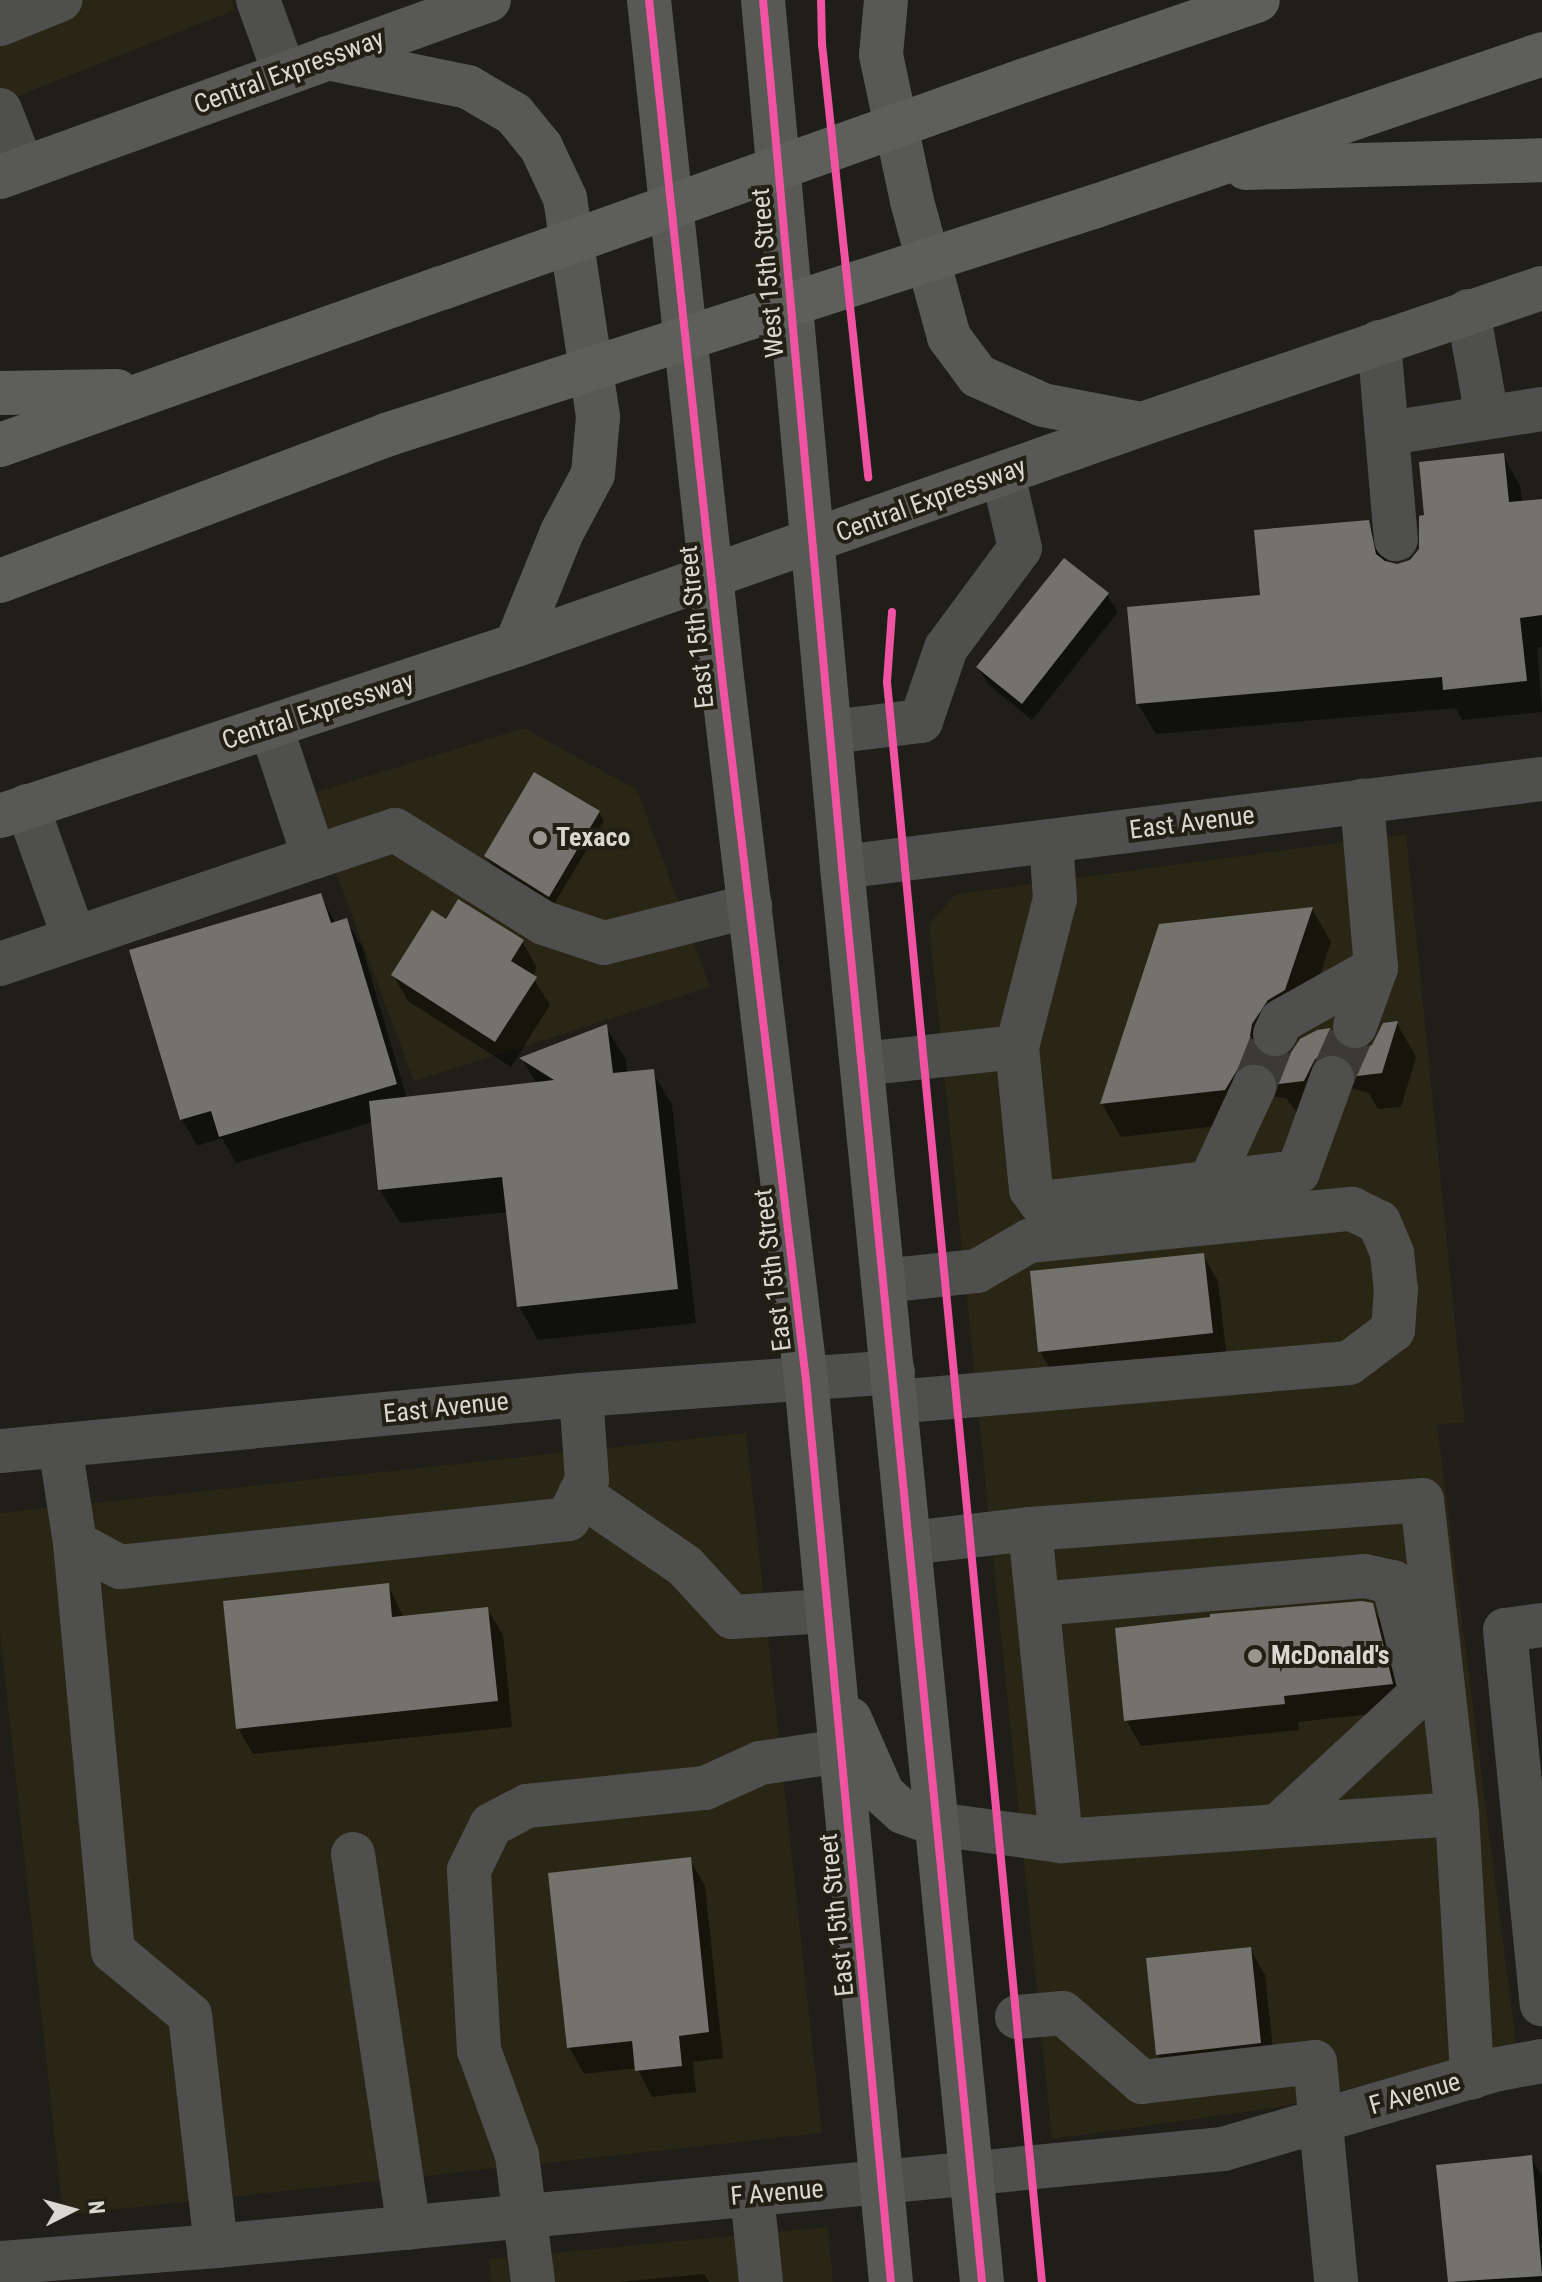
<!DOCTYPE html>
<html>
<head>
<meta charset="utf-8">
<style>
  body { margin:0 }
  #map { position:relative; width:1542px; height:2282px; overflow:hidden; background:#1f1e18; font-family:"Roboto Condensed",sans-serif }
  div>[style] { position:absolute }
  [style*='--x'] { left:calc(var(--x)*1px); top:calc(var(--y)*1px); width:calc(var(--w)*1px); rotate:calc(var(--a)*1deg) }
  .built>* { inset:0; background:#2a2616 }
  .shadow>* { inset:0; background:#0007 }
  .building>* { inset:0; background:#74726d }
  .minor-tunnel>* { height:44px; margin-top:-22px; transform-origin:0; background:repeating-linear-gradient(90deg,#3b3a34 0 44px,transparent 0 66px) }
  .minor>* { height:44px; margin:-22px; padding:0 22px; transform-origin:22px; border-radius:22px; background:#4f4f4d }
  .major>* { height:44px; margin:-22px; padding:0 22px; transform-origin:22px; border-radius:22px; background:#585955 }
  .highway>* { height:44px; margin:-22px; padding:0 22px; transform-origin:22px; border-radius:22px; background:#5e5f5b }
  .highway-bridge>* { height:44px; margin:-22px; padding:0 22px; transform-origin:22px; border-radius:22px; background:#5e5f5b }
  .cycleway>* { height:8px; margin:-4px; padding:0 4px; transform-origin:4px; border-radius:4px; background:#f153a3 }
  .dots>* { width:22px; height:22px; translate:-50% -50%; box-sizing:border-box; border:4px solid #221f15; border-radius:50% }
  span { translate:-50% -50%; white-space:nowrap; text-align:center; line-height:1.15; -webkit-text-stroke:8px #221f15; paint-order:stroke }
  .street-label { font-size:26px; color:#dad7d1 }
  .poi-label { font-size:26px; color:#dad7d1; font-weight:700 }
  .left { translate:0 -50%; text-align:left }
  .north { position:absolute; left:32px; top:2170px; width:80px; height:80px; -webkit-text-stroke:6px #221f15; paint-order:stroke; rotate:84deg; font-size:22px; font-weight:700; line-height:32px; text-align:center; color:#dad7d1 }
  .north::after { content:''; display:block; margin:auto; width:28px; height:36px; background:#dad7d1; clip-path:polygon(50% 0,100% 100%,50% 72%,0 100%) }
</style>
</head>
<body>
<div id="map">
  <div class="built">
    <i style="clip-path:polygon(0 0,231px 0,235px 10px,0 103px)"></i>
    <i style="clip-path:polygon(524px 728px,637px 790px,710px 987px,414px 1081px,307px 795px)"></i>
    <i style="clip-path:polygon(1406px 834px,1465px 1423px,1437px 1424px,1516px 2044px,1280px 2107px,1052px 2139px,929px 924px,956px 894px)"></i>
    <i style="clip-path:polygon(746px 1433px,822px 2133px,63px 2215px,0 1632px,0 1513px)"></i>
    <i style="clip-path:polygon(828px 2227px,833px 2282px,491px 2282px,489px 2259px)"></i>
  </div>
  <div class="shadow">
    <i style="clip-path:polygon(1503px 455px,1520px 486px,1522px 503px,1542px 501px,1542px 647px,1537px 648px,1542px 712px,1462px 720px,1456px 708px,1156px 734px,1138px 704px,1263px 597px,1368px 522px,1388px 564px,1397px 566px,1411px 562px)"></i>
    <i style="clip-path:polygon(1107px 595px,1118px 612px,1032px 720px,989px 685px,978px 668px)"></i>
    <i style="clip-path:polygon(599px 812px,604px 821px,554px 904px,491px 864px,486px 856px)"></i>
    <i style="clip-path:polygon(320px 895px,336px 924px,346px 920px,362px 947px,407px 1099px,537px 1084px,522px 1059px,606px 1027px,626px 1060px,627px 1074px,652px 1071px,672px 1105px,696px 1323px,538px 1340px,519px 1306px,508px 1212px,400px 1223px,380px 1190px,373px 1122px,236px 1163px,222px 1138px,197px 1146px,182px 1119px)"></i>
    <i style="clip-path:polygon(1312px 909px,1331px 942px,1304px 1024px,1287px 1034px,1270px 1060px,1291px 1056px,1329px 1030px,1339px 1046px,1347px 1052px,1361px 1052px,1373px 1046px,1397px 1023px,1416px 1057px,1401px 1107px,1378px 1109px,1369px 1093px,1348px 1087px,1300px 1117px,1286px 1098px,1271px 1096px,1244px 1123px,1121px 1137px,1102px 1104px,1161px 926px)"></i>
    <i style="clip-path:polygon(522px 941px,537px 968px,532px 977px,550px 1005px,511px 1067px,408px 1001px,393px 975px)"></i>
    <i style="clip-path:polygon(1203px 1255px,1218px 1281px,1227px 1359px,1055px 1377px,1040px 1351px)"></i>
    <i style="clip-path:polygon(388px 1585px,403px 1617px,487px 1609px,503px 1635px,512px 1727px,253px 1754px,238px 1728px)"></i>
    <i style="clip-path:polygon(1371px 1605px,1387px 1632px,1407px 1710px,1298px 1722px,1299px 1730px,1141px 1746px,1126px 1720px)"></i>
    <i style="clip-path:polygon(690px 1860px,705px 1886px,723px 2058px,693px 2062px,696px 2092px,652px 2097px,637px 2068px,584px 2074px,569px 2047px)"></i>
    <i style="clip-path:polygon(1250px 1949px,1265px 1975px,1275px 2069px,1173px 2081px,1158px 2055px)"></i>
    <i style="clip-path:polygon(1531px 2157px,1542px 2176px,1542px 2282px,1450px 2282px,1438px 2167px)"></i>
    <i style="clip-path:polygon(704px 2274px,709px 2282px,620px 2282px)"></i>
  </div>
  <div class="building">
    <i style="clip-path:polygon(1504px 453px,1509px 502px,1542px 499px,1542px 615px,1520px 618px,1527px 681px,1443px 690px,1442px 677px,1136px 704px,1127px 607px,1260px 595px,1254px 530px,1369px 520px,1376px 554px,1385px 561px,1397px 564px,1410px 560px,1419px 549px,1419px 516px,1424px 515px,1419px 462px)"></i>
    <i style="clip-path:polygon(1064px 558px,1109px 593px,1022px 704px,976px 667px)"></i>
    <i style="clip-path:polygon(534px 772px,600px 811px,549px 897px,484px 856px)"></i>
    <i style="clip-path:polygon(321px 893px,331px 923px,347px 918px,397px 1084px,219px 1137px,211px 1111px,180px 1120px,129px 950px)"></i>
    <i style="clip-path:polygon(458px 899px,524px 940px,511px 961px,537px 977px,495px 1042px,391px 975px,432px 910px,446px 919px)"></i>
    <i style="clip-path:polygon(1313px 907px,1285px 990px,1268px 1000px,1252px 1024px,1250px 1036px,1254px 1048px,1265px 1057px,1278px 1059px,1290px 1054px,1300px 1039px,1317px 1030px,1330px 1028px,1336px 1043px,1347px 1050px,1360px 1050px,1372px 1045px,1383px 1023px,1398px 1021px,1382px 1073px,1357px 1076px,1351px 1061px,1340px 1054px,1328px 1053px,1315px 1059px,1304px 1081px,1279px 1084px,1274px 1072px,1265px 1065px,1251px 1062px,1239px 1067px,1225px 1090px,1100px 1104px,1159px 924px)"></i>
    <i style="clip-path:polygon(607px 1024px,613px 1073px,654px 1069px,678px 1289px,517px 1307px,502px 1177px,378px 1190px,369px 1101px,554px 1080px,519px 1058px)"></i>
    <i style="clip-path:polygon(1204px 1253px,1213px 1333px,1038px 1352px,1030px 1271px)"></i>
    <i style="clip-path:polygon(389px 1583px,392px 1617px,488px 1607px,498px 1701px,236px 1729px,223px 1601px)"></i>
    <i style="clip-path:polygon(1362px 1601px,1373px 1603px,1393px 1684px,1284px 1696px,1285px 1704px,1124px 1721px,1115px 1628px,1210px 1617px,1210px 1614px)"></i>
    <i style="clip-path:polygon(691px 1857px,709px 2032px,679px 2036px,682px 2066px,635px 2071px,632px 2041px,567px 2048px,548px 1873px)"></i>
    <i style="clip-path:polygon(1251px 1947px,1261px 2043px,1156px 2055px,1146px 1958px)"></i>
    <i style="clip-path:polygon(1532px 2155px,1542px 2276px,1448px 2282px,1436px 2165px)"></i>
  </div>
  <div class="minor-tunnel">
    <i style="--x:1332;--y:1078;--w:57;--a:-66.1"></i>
    <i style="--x:1254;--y:1087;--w:57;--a:-68.4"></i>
  </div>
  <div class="minor">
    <i style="--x:258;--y:0;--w:77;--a:70.1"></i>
    <i style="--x:0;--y:24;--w:65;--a:-21.8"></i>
    <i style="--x:0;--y:110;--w:63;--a:68.7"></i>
    <i style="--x:1468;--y:311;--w:108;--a:79.8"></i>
    <i style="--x:1379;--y:342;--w:198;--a:85.1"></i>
    <i style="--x:1389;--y:433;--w:155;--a:-8.9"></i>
    <i style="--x:271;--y:727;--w:137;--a:71.7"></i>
    <i style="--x:314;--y:857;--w:85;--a:-18.4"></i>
    <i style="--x:395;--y:830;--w:176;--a:32"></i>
    <i style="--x:544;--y:923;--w:63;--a:18.4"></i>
    <i style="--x:604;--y:943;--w:151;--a:-14.2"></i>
    <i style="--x:831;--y:732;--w:91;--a:-7"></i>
    <i style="--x:921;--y:721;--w:77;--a:-71.1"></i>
    <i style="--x:946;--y:648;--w:124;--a:-53.5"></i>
    <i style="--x:1020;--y:548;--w:75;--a:-103.1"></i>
    <i style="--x:27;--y:806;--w:139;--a:70.3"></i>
    <i style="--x:842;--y:867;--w:706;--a:-7.17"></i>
    <i style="--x:0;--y:964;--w:332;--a:-18.8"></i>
    <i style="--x:1355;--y:1026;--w:62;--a:-70.1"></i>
    <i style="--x:1376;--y:968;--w:168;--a:-94.8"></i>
    <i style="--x:1275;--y:1034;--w:14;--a:-65"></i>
    <i style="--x:1281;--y:1021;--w:109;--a:-29.2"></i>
    <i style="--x:1017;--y:1047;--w:143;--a:84.4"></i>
    <i style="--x:1031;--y:1189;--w:17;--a:54"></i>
    <i style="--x:1041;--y:1203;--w:259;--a:-6.9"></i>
    <i style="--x:1298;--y:1172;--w:100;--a:-70.1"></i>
    <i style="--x:862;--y:1064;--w:156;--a:-6.3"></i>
    <i style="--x:1017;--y:1047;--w:153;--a:-75.6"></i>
    <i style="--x:1055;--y:899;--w:58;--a:-93.9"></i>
    <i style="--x:1210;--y:1182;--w:105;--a:-65.1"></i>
    <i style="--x:883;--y:1281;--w:95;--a:-6.1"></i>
    <i style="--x:977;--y:1271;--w:60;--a:-30"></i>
    <i style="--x:1029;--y:1241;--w:325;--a:-5.7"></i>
    <i style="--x:1352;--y:1209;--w:30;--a:26"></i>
    <i style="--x:1379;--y:1222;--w:34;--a:67"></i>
    <i style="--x:1392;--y:1253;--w:36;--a:84"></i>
    <i style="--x:1396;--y:1289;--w:41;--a:94.2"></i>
    <i style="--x:1393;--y:1330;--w:55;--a:143.1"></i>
    <i style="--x:1349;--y:1363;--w:455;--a:175.1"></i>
    <i style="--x:60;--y:1446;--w:98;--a:81.2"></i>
    <i style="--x:75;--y:1543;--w:51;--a:28.1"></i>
    <i style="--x:120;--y:1567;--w:451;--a:-6.1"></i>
    <i style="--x:568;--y:1519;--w:43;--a:-64"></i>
    <i style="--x:587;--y:1480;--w:85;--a:-94"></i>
    <i style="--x:0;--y:1451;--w:584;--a:-5.51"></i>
    <i style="--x:581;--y:1395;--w:313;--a:-4.2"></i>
    <i style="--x:580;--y:1494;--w:127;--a:34.4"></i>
    <i style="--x:685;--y:1566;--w:69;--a:47.3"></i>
    <i style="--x:732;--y:1617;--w:95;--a:-3.6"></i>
    <i style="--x:1030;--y:1529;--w:314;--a:84.3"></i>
    <i style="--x:75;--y:1543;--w:410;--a:84.7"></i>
    <i style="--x:113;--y:1951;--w:100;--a:39.7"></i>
    <i style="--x:190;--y:2015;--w:232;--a:83.6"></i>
    <i style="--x:909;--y:1543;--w:122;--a:-6.6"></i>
    <i style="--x:1030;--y:1529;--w:393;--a:-4.2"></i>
    <i style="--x:1422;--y:1500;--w:316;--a:83.6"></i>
    <i style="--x:1457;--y:1814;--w:264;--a:86.7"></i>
    <i style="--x:1038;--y:1604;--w:327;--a:-4.9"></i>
    <i style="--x:1364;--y:1576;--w:30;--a:12"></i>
    <i style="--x:1393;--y:1582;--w:114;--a:75.8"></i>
    <i style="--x:1421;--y:1693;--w:195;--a:137.1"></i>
    <i style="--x:1542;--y:1625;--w:37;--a:172"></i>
    <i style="--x:1505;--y:1630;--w:376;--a:84.4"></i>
    <i style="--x:936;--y:1824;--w:126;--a:7.7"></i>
    <i style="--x:1061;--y:1841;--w:397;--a:-3.9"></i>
    <i style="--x:353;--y:1854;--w:378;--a:81.5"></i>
    <i style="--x:1017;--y:2017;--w:46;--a:-5"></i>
    <i style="--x:1063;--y:2013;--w:105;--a:41.1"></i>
    <i style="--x:1142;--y:2082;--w:174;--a:-6.6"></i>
    <i style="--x:1315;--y:2062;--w:221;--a:84.5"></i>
    <i style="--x:752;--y:2195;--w:87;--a:84.1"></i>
    <i style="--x:0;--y:2263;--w:217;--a:-4.5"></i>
    <i style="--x:216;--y:2246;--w:1012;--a:-5.5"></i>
    <i style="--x:1223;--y:2149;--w:287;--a:-16.2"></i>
    <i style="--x:1499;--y:2069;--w:44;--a:-10.5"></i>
    <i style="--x:533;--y:2282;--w:128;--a:-97.2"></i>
    <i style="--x:517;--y:2155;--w:112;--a:-109.9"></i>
    <i style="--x:479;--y:2050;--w:180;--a:-93.2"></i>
    <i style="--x:469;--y:1870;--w:50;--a:-63.9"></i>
    <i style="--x:491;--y:1825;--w:41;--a:-27.8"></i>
    <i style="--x:527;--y:1806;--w:179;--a:-5.8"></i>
    <i style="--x:705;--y:1788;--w:60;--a:-24.4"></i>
    <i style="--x:760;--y:1763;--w:82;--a:-8.4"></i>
  </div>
  <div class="major">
    <i style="--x:649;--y:0;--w:681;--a:83.85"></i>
    <i style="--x:722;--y:677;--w:708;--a:83.19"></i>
    <i style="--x:806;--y:1380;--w:906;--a:84.62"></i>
    <i style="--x:763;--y:0;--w:871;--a:84.79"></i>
    <i style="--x:842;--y:867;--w:1422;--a:84.35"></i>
    <i style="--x:886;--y:0;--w:55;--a:95.2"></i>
    <i style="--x:881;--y:55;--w:149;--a:78"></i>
    <i style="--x:912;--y:201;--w:141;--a:74.8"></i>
    <i style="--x:949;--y:337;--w:49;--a:53.4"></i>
    <i style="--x:978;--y:376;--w:71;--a:24"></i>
    <i style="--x:1043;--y:405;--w:100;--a:11"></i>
    <i style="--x:327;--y:58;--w:144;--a:11.6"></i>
    <i style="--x:468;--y:87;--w:53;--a:30.4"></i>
    <i style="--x:514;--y:114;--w:43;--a:50.7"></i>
    <i style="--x:541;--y:147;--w:56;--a:64.8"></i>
    <i style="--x:565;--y:198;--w:221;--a:81.4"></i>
    <i style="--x:598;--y:417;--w:57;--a:95"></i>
    <i style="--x:593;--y:474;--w:66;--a:118.1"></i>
    <i style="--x:562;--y:532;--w:122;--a:112.2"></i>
    <i style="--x:0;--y:177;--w:520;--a:-19.9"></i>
    <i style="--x:0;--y:816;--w:544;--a:-18.33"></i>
    <i style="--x:516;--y:645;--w:664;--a:-19.44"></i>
    <i style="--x:1142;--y:424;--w:422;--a:-18.8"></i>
    <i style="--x:850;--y:1719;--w:82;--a:66.3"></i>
    <i style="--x:883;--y:1794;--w:27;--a:42"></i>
    <i style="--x:903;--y:1812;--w:35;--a:20"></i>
  </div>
  <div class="highway">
    <i style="--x:1025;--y:80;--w:246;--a:-18.9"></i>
    <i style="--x:1246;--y:168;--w:296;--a:-1.5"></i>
    <i style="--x:1096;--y:206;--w:471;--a:-18.8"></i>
    <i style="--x:0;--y:393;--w:117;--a:-1"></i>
    <i style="--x:0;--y:445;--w:469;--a:-19.6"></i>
    <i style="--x:0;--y:581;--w:413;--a:-20.7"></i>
  </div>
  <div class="highway-bridge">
    <i style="--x:442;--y:288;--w:619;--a:-19.64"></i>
    <i style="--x:386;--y:435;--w:746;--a:-17.88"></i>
  </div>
  <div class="cycleway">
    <i style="--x:649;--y:0;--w:681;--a:83.85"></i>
    <i style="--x:722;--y:677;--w:708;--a:83.19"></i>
    <i style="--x:806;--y:1380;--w:906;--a:84.62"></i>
    <i style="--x:763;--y:0;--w:871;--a:84.79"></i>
    <i style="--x:842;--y:867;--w:1422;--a:84.35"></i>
    <i style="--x:821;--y:0;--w:44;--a:88.7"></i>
    <i style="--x:822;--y:44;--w:436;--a:83.9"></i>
    <i style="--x:892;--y:612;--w:70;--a:94.1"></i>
    <i style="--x:887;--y:682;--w:1607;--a:84.47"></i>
  </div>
  <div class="dots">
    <i style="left:540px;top:838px;background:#999690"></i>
    <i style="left:1255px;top:1656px;background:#999690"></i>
  </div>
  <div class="street-label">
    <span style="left:289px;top:72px;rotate:-20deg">Central Expressway</span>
    <span style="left:768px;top:273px;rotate:-95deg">West 15th Street</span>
    <span style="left:931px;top:500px;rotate:-20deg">Central Expressway</span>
    <span style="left:697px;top:627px;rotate:-96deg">East 15th Street</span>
    <span style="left:318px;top:711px;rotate:-18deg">Central Expressway</span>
    <span style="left:1192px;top:823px;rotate:-7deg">East Avenue</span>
    <span style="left:773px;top:1270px;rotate:-97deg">East 15th Street</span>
    <span style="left:446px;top:1408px;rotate:-6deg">East Avenue</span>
    <span style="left:837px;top:1915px;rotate:-96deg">East 15th Street</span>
    <span style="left:1415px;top:2094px;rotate:-16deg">F Avenue</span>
    <span style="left:777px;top:2193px;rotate:-5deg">F Avenue</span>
  </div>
  <div class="poi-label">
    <span class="left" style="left:556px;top:838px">Texaco</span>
    <span class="left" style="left:1271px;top:1656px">McDonald's</span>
  </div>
  <div class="north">N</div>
</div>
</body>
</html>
